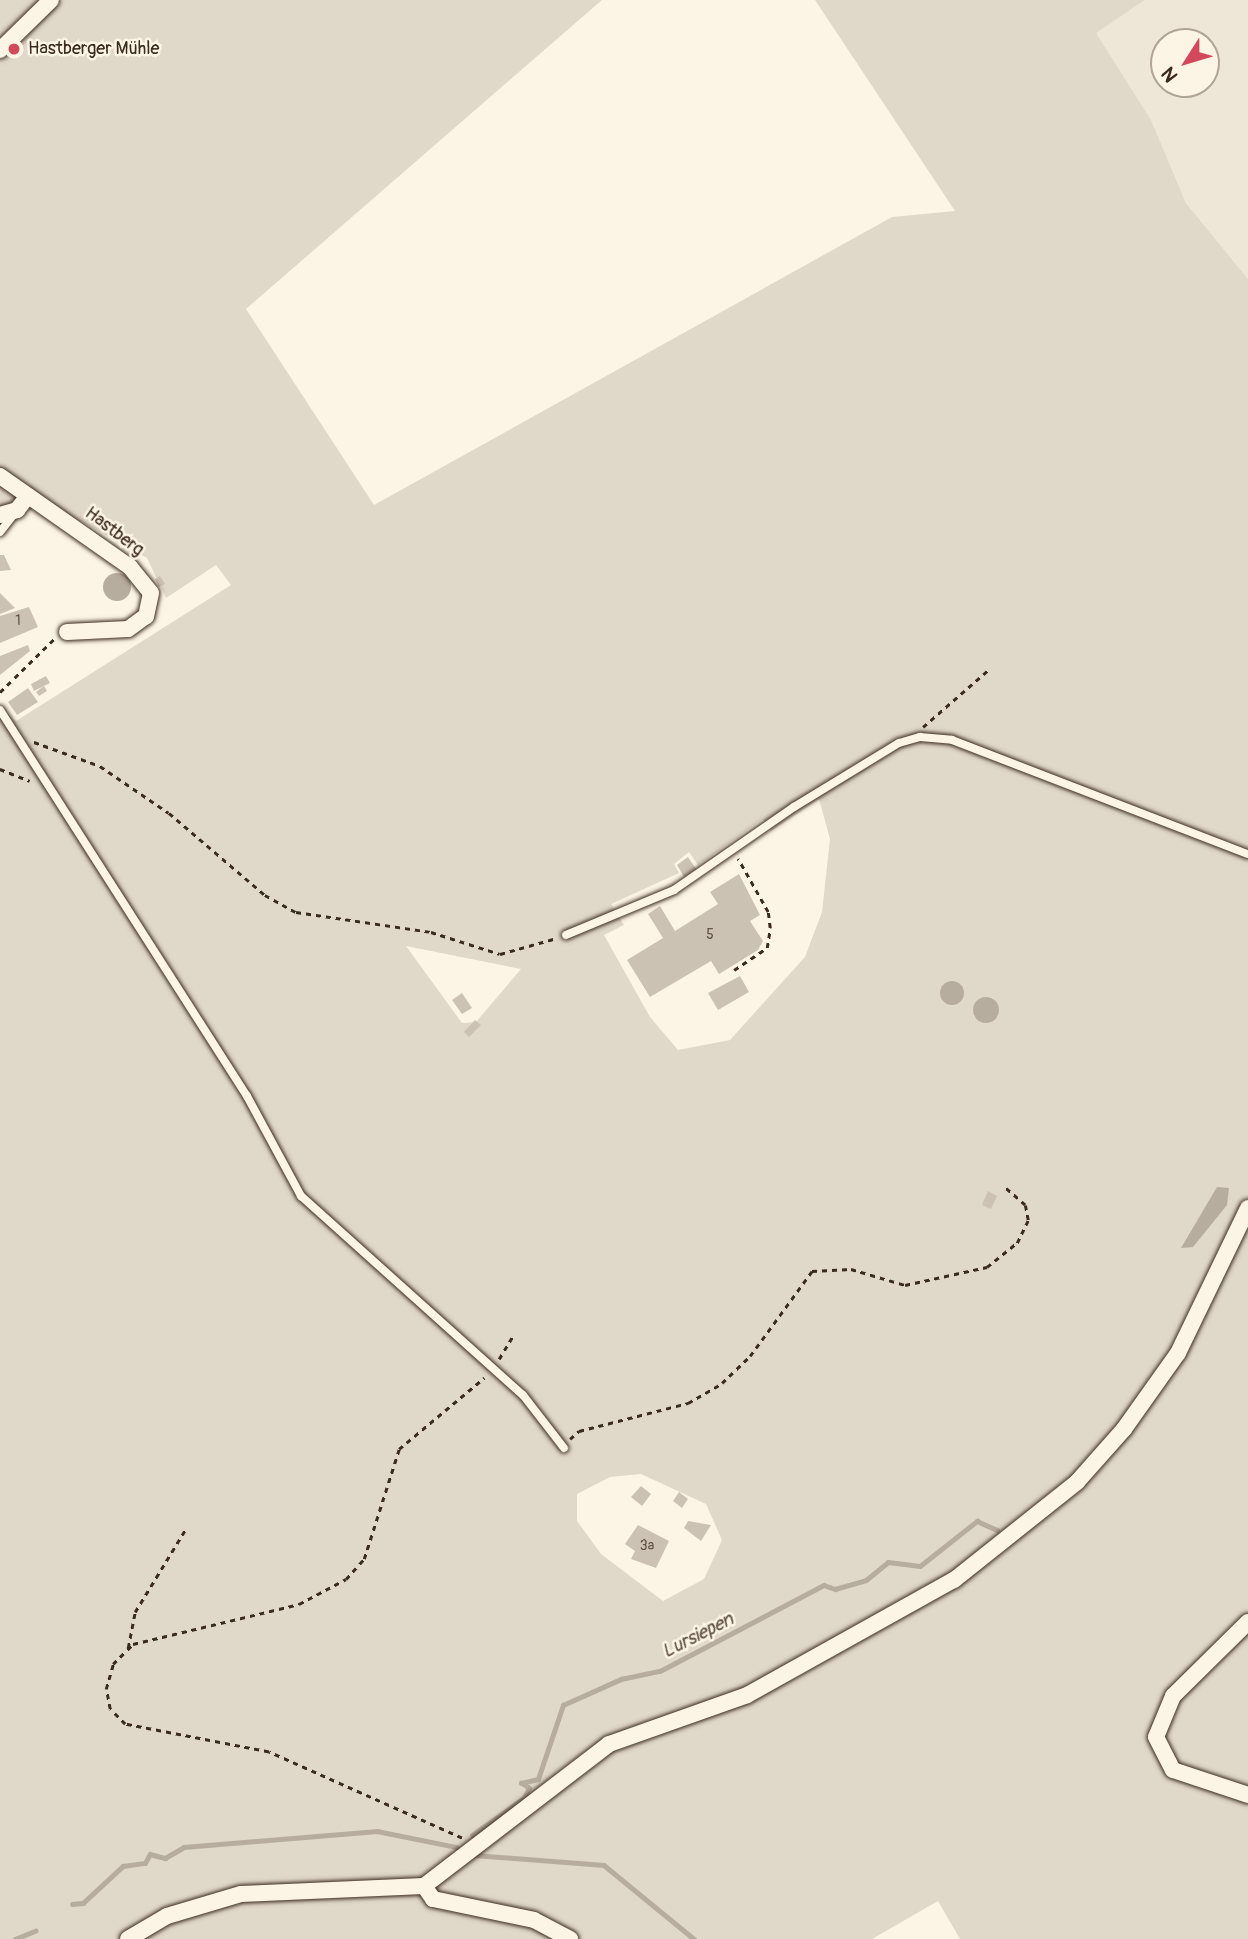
<!DOCTYPE html>
<html>
<head>
<meta charset="utf-8">
<style>
  body { margin:0 }
  #map { position:relative; width:1248px; height:1939px; overflow:hidden; background:#fcf5e5; font-family:Pangolin,sans-serif }
  div>[style] { position:absolute }
  [style*='--x'] { left:calc(var(--x)*1px); top:calc(var(--y)*1px); width:calc(var(--w)*1px); rotate:calc(var(--a)*1deg) }
  .built>* { inset:0; background:#eee6d6 }
  .green>* { inset:0; background:#e0d8c8 }
  .water>* { inset:0; background:#b7ad9e }
  .round { border-radius:50% }
  .stream>* { height:4.5px; margin:-2.25px; padding:0 2.25px; transform-origin:2.25px; border-radius:2.25px; background:#b7ad9e }
  .building>* { inset:0; background:#ccc2b3 }
  .path>* { height:2.5px; margin-top:-1.25px; transform-origin:0; background:repeating-linear-gradient(90deg,#3b2a1e 0 5px,transparent 0 10px) }
  .roads { filter:drop-shadow(0 0 2px #3b2a1e) drop-shadow(0 0 2px #3b2a1e) }
  .lane>* { height:8px; margin:-4px; padding:0 4px; transform-origin:4px; border-radius:4px; background:#fcf5e5 }
  .street>* { height:16px; margin:-8px; padding:0 8px; transform-origin:8px; border-radius:8px; background:#fcf5e5 }
  .dots>* { width:19px; height:19px; translate:-50% -50%; box-sizing:border-box; border:4px solid #fcf5e5; border-radius:50% }
  span { translate:-50% -50%; white-space:nowrap; text-align:center; line-height:1.15; -webkit-text-stroke:5px #fcf5e5; paint-order:stroke }
  .number-label { font-size:14px; color:#5f5043 }
  .number-label span { -webkit-text-stroke-width:0 }
  .poi-label { font-size:18px; color:#3b2a1e }
  .left { translate:0 -50%; text-align:left }
  .street-label { font-size:18px; color:#3b2a1e }
  .water-label { font-size:19px; color:#605144; font-style:italic }
  .north { position:absolute; left:1150px; top:28px; width:70px; height:70px; box-sizing:border-box; background:#fcf5e5; border:2px solid #afa495; border-radius:50%; rotate:233deg; font-size:19px; font-weight:700; line-height:28px; text-align:center; color:#3b2a1e }
  .north::after { content:''; display:block; margin:auto; width:24px; height:32px; background:#d1495b; clip-path:polygon(50% 0,100% 100%,50% 72%,0 100%) }
</style>
</head>
<body>
<div id="map">
  <div class="built">
    <i style="clip-path:polygon(evenodd,1145px 0,1248px 0,1248px 279px,1186px 203px,1151px 120px,1095px 33px,1145px 0,1164px 42px,1206px 42px,1206px 84px,1164px 84px,1164px 42px)"></i>
  </div>
  <div class="green">
    <i style="clip-path:polygon(evenodd,0 0,602px 0,246px 309px,374px 505px,892px 217px,955px 211px,815px 0,1145px 0,1096px 33px,1151px 120px,1186px 203px,1248px 279px,1248px 1939px,960px 1939px,938px 1901px,872px 1939px,0 1939px,0 708px,16px 721px,231px 585px,216px 565px,166px 598px,147px 558px,41px 499px,0 507px,0 0,819px 799px,830px 839px,822px 912px,805px 957px,730px 1040px,678px 1050px,650px 1017px,604px 935px,624px 925px,611px 904px,679px 873px,674px 864px,689px 852px,698px 865px,763px 819px,771px 831px,819px 799px,0 0,406px 946px,521px 969px,476px 1022px,462px 1023px,406px 946px,0 0,641px 1474px,706px 1504px,722px 1540px,704px 1579px,663px 1601px,601px 1554px,577px 1521px,577px 1494px,610px 1477px,641px 1474px)"></i>
  </div>
  <div class="water">
    <i class="round" style="left:103px;top:573px;width:28px;height:28px"></i>
    <i class="round" style="left:940px;top:981px;width:24px;height:24px"></i>
    <i class="round" style="left:973px;top:997px;width:26px;height:26px"></i>
    <i style="clip-path:polygon(1217px 1187px,1229px 1188px,1227px 1205px,1193px 1247px,1181px 1248px)"></i>
  </div>
  <div class="stream">
    <i style="--x:472;--y:1835;--w:64;--a:-35.4"></i>
    <i style="--x:524;--y:1798;--w:11;--a:-63"></i>
    <i style="--x:529;--y:1788;--w:9;--a:-148"></i>
    <i style="--x:521;--y:1783;--w:17;--a:-13"></i>
    <i style="--x:538;--y:1779;--w:78;--a:-71.3"></i>
    <i style="--x:563;--y:1705;--w:64;--a:-24.1"></i>
    <i style="--x:621;--y:1679;--w:40;--a:-12"></i>
    <i style="--x:660;--y:1671;--w:185;--a:-27.7"></i>
    <i style="--x:824;--y:1585;--w:12;--a:20"></i>
    <i style="--x:835;--y:1589;--w:32;--a:-16"></i>
    <i style="--x:866;--y:1580;--w:28;--a:-39"></i>
    <i style="--x:888;--y:1562;--w:32;--a:7"></i>
    <i style="--x:920;--y:1566;--w:73;--a:-38.3"></i>
    <i style="--x:977;--y:1521;--w:22;--a:24"></i>
    <i style="--x:474;--y:1855;--w:130;--a:4.4"></i>
    <i style="--x:604;--y:1865;--w:117;--a:39.4"></i>
    <i style="--x:72;--y:1904;--w:11;--a:-5"></i>
    <i style="--x:83;--y:1903;--w:54;--a:-42.8"></i>
    <i style="--x:123;--y:1866;--w:22;--a:-8"></i>
    <i style="--x:145;--y:1863;--w:10;--a:-61"></i>
    <i style="--x:150;--y:1854;--w:16;--a:15"></i>
    <i style="--x:165;--y:1858;--w:22;--a:-30"></i>
    <i style="--x:184;--y:1847;--w:194;--a:-4.7"></i>
    <i style="--x:377;--y:1831;--w:81;--a:11.4"></i>
    <i style="--x:15;--y:1939;--w:22;--a:-22"></i>
  </div>
  <div class="building">
    <i style="clip-path:polygon(0 555px,4px 555px,11px 570px,0 571px)"></i>
    <i style="clip-path:polygon(160px 576px,165px 584px,159px 587px,155px 579px)"></i>
    <i style="clip-path:polygon(0 593px,15px 608px,0 614px)"></i>
    <i style="clip-path:polygon(29px 607px,38px 627px,0 643px,0 616px)"></i>
    <i style="clip-path:polygon(28px 645px,30px 651px,0 675px,0 656px)"></i>
    <i style="clip-path:polygon(46px 676px,50px 683px,34px 691px,31px 684px)"></i>
    <i style="clip-path:polygon(44px 686px,47px 691px,39px 696px,36px 692px)"></i>
    <i style="clip-path:polygon(28px 688px,38px 702px,17px 715px,8px 702px)"></i>
    <i style="clip-path:polygon(688px 857px,696px 869px,684px 877px,677px 865px)"></i>
    <i style="clip-path:polygon(739px 874px,760px 915px,750px 921px,763px 941px,758px 950px,719px 974px,711px 961px,650px 997px,627px 960px,663px 938px,648px 914px,660px 906px,675px 931px,718px 904px,710px 892px)"></i>
    <i style="clip-path:polygon(740px 976px,749px 992px,718px 1010px,708px 993px)"></i>
    <i style="clip-path:polygon(462px 993px,472px 1008px,462px 1014px,452px 1000px)"></i>
    <i style="clip-path:polygon(475px 1020px,481px 1025px,469px 1037px,464px 1032px)"></i>
    <i style="clip-path:polygon(988px 1191px,997px 1196px,991px 1209px,982px 1205px)"></i>
    <i style="clip-path:polygon(641px 1486px,651px 1494px,642px 1506px,631px 1497px)"></i>
    <i style="clip-path:polygon(679px 1492px,688px 1499px,682px 1508px,673px 1501px)"></i>
    <i style="clip-path:polygon(688px 1521px,711px 1525px,701px 1541px,684px 1528px)"></i>
    <i style="clip-path:polygon(638px 1525px,669px 1541px,656px 1568px,631px 1559px,635px 1551px,625px 1544px)"></i>
  </div>
  <div class="path">
    <i style="--x:0;--y:692;--w:77;--a:-44.5"></i>
    <i style="--x:923;--y:727;--w:86;--a:-41.2"></i>
    <i style="--x:34;--y:742;--w:70;--a:20"></i>
    <i style="--x:100;--y:766;--w:83;--a:34.3"></i>
    <i style="--x:169;--y:813;--w:126;--a:40.5"></i>
    <i style="--x:265;--y:895;--w:35;--a:29"></i>
    <i style="--x:296;--y:912;--w:136;--a:8.4"></i>
    <i style="--x:431;--y:932;--w:72;--a:17.7"></i>
    <i style="--x:500;--y:954;--w:59;--a:-15.7"></i>
    <i style="--x:0;--y:769;--w:32;--a:22"></i>
    <i style="--x:734;--y:970;--w:40;--a:-34"></i>
    <i style="--x:767;--y:948;--w:20;--a:-81"></i>
    <i style="--x:770;--y:928;--w:16;--a:-97"></i>
    <i style="--x:768;--y:912;--w:61;--a:-119.5"></i>
    <i style="--x:499;--y:1359;--w:27;--a:-59"></i>
    <i style="--x:570;--y:1439;--w:12;--a:-42"></i>
    <i style="--x:579;--y:1431;--w:113;--a:-14.4"></i>
    <i style="--x:688;--y:1403;--w:39;--a:-30"></i>
    <i style="--x:722;--y:1383;--w:39;--a:-44"></i>
    <i style="--x:750;--y:1356;--w:105;--a:-53.9"></i>
    <i style="--x:812;--y:1271;--w:39;--a:-3"></i>
    <i style="--x:851;--y:1269;--w:56;--a:16.5"></i>
    <i style="--x:905;--y:1285;--w:84;--a:-12.4"></i>
    <i style="--x:987;--y:1267;--w:38;--a:-39"></i>
    <i style="--x:1017;--y:1243;--w:25;--a:-64"></i>
    <i style="--x:1028;--y:1220;--w:15;--a:-101"></i>
    <i style="--x:1025;--y:1205;--w:29;--a:-139"></i>
    <i style="--x:128;--y:1648;--w:37;--a:-79"></i>
    <i style="--x:135;--y:1612;--w:96;--a:-58.6"></i>
    <i style="--x:462;--y:1838;--w:211;--a:-156"></i>
    <i style="--x:269;--y:1752;--w:147;--a:-169"></i>
    <i style="--x:125;--y:1724;--w:21;--a:-135"></i>
    <i style="--x:110;--y:1709;--w:20;--a:-101"></i>
    <i style="--x:106;--y:1689;--w:26;--a:-74"></i>
    <i style="--x:113;--y:1664;--w:28;--a:-45"></i>
    <i style="--x:133;--y:1644;--w:171;--a:-13.5"></i>
    <i style="--x:299;--y:1604;--w:53;--a:-28"></i>
    <i style="--x:346;--y:1579;--w:27;--a:-48"></i>
    <i style="--x:364;--y:1559;--w:115;--a:-72.3"></i>
    <i style="--x:399;--y:1449;--w:111;--a:-39.9"></i>
  </div>
  <div class="roads">
    <div class="lane">
      <i style="--x:0;--y:532;--w:28;--a:-52"></i>
      <i style="--x:0;--y:710;--w:458;--a:57.4"></i>
      <i style="--x:247;--y:1096;--w:114;--a:61.6"></i>
      <i style="--x:301;--y:1196;--w:298;--a:41.9"></i>
      <i style="--x:523;--y:1395;--w:67;--a:52.3"></i>
      <i style="--x:566;--y:935;--w:117;--a:-22.6"></i>
      <i style="--x:674;--y:890;--w:146;--a:-34.7"></i>
      <i style="--x:794;--y:807;--w:123;--a:-31.4"></i>
      <i style="--x:899;--y:743;--w:22;--a:-16"></i>
      <i style="--x:920;--y:737;--w:32;--a:5"></i>
      <i style="--x:952;--y:740;--w:317;--a:21.1"></i>
    </div>
    <div class="street">
      <i style="--x:0;--y:50;--w:71;--a:-44.4"></i>
      <i style="--x:0;--y:476;--w:159;--a:35"></i>
      <i style="--x:130;--y:567;--w:33;--a:51"></i>
      <i style="--x:151;--y:593;--w:24;--a:102"></i>
      <i style="--x:146;--y:616;--w:22;--a:144"></i>
      <i style="--x:128;--y:629;--w:61;--a:177.2"></i>
      <i style="--x:0;--y:515;--w:18;--a:-16"></i>
      <i style="--x:17;--y:510;--w:18;--a:-52"></i>
      <i style="--x:1248;--y:1622;--w:105;--a:135.4"></i>
      <i style="--x:1173;--y:1696;--w:44;--a:112.5"></i>
      <i style="--x:1156;--y:1737;--w:37;--a:63"></i>
      <i style="--x:1173;--y:1770;--w:79;--a:18.4"></i>
      <i style="--x:424;--y:1886;--w:16;--a:55"></i>
      <i style="--x:433;--y:1899;--w:103;--a:11.7"></i>
      <i style="--x:534;--y:1920;--w:41;--a:27.8"></i>
      <i style="--x:128;--y:1939;--w:45;--a:-30.5"></i>
      <i style="--x:167;--y:1916;--w:77;--a:-16.6"></i>
      <i style="--x:241;--y:1894;--w:183;--a:-2.5"></i>
      <i style="--x:424;--y:1886;--w:233;--a:-37.5"></i>
      <i style="--x:609;--y:1744;--w:146;--a:-19.5"></i>
      <i style="--x:747;--y:1695;--w:237;--a:-29.1"></i>
      <i style="--x:954;--y:1580;--w:157;--a:-38.5"></i>
      <i style="--x:1077;--y:1482;--w:71;--a:-48.4"></i>
      <i style="--x:1124;--y:1429;--w:93;--a:-54.6"></i>
      <i style="--x:1178;--y:1353;--w:161;--a:-64.2"></i>
    </div>
  </div>
  <div class="dots">
    <i style="left:14px;top:49px;background:#d1495b"></i>
  </div>
  <div class="number-label">
    <span style="left:18px;top:621px">1</span>
    <span style="left:710px;top:935px">5</span>
    <span style="left:647px;top:1546px">3a</span>
  </div>
  <div class="poi-label">
    <span class="left" style="left:28px;top:49px">Hastberger Mühle</span>
  </div>
  <div class="street-label">
    <span style="left:114px;top:532px;rotate:37deg">Hastberg</span>
  </div>
  <div class="water-label">
    <span style="left:698px;top:1636px;rotate:-27deg">Lursiepen</span>
  </div>
  <div class="north">N</div>
</div>
</body>
</html>
